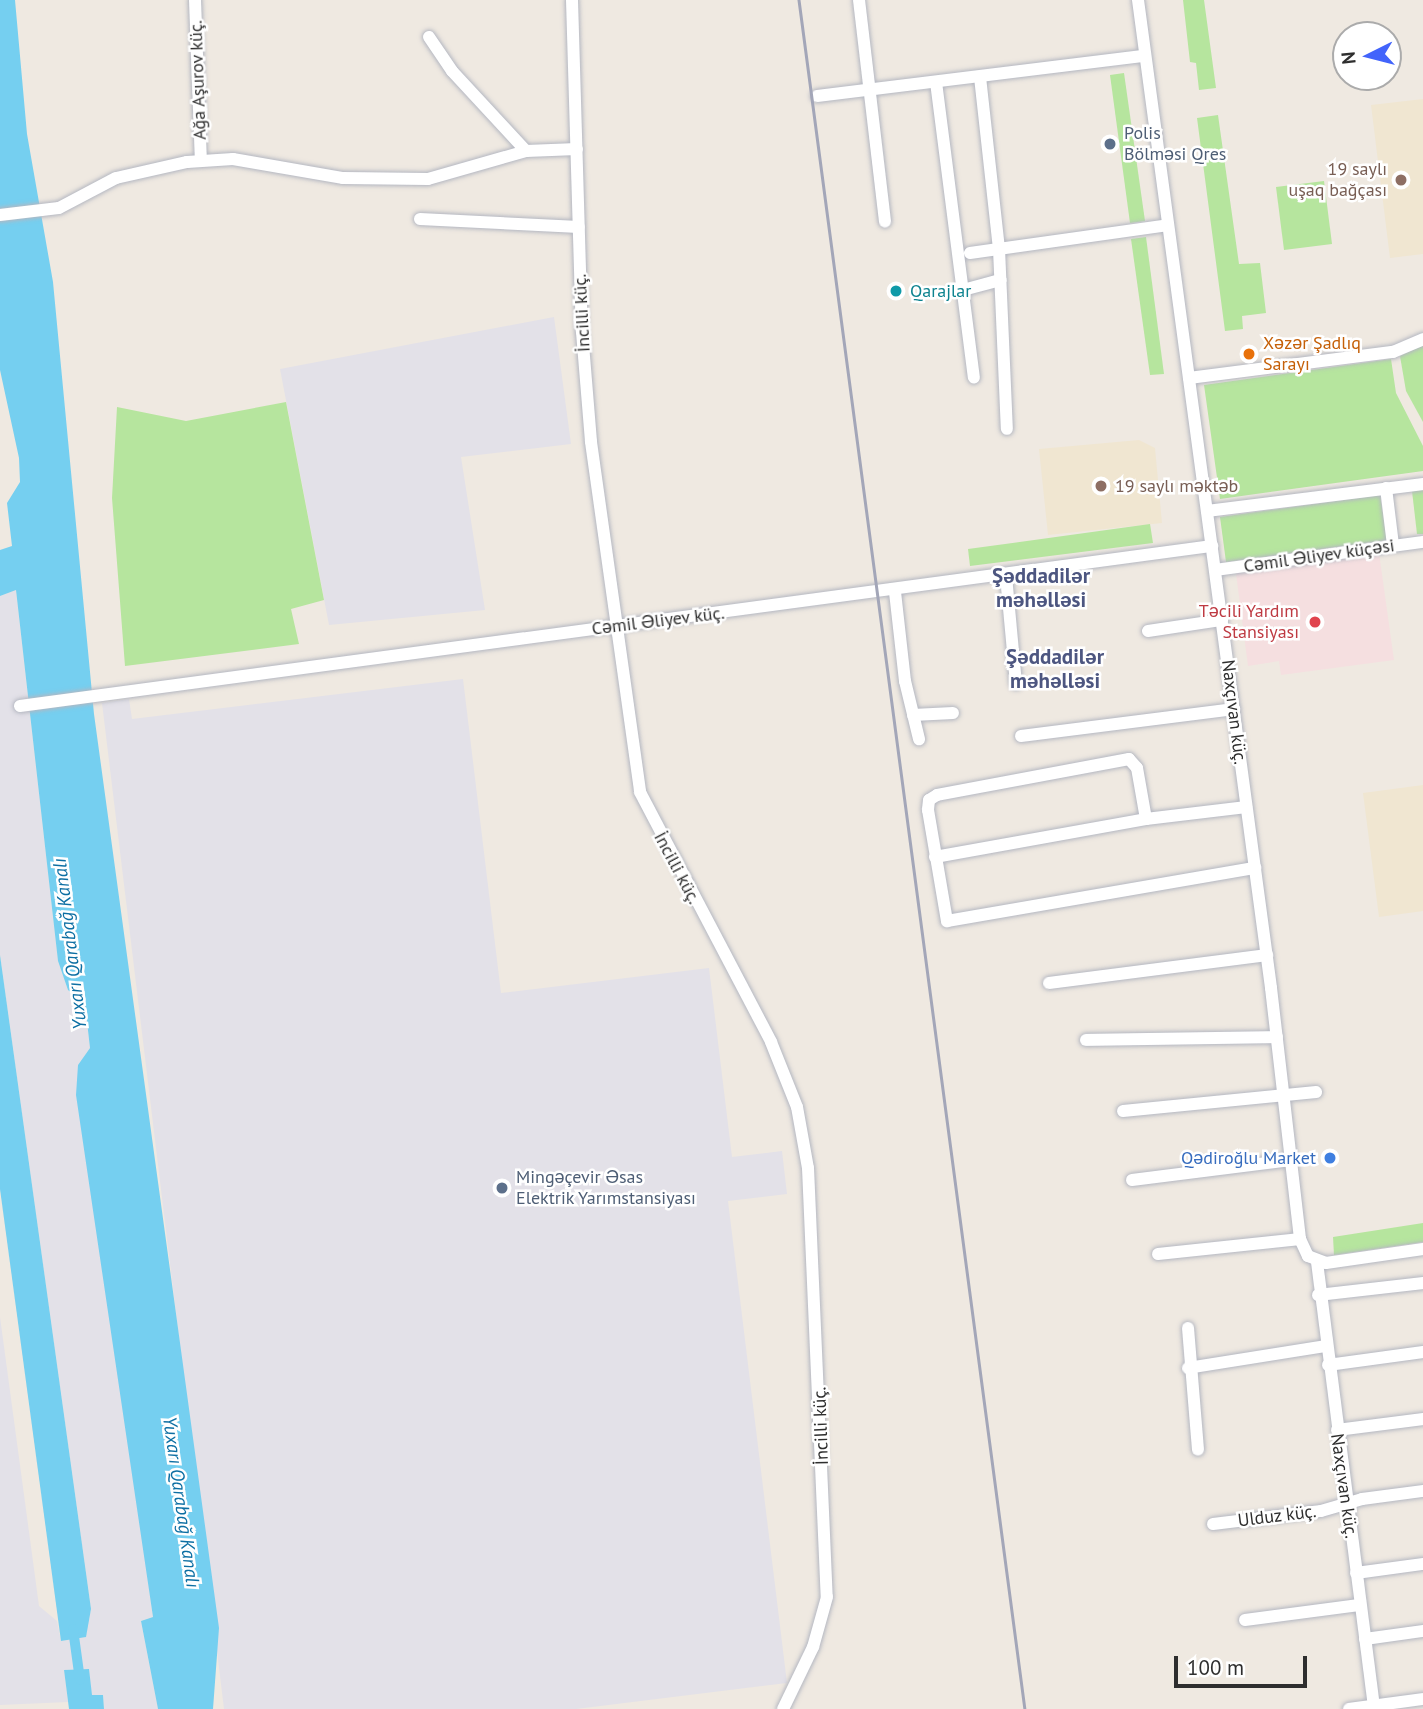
<!DOCTYPE html>
<html>
<head>
<meta charset="utf-8">
<style>
  body { margin:0 }
  #map { position:relative; width:1423px; height:1709px; overflow:hidden; background:#efe9e1; font-family:"PT Sans",sans-serif }
  div>[style] { position:absolute }
  [style*='--x'] { left:calc(var(--x)*1px); top:calc(var(--y)*1px); width:calc(var(--w)*1px); rotate:calc(var(--a)*1deg) }
  .industrial>* { inset:0; background:#e3e1e8 }
  .education>* { inset:0; background:#f0e6d1 }
  .medical>* { inset:0; background:#f5dfe0 }
  .green>* { inset:0; background:#b6e59e }
  .water>* { inset:0; background:#75cff0 }
  .canal>* { height:10px; margin:-5px; padding:0 5px; transform-origin:5px; border-radius:5px; background:#75cff0 }
  .roads { filter:drop-shadow(0 0 2px #b4b7c1) drop-shadow(0 0 2px #b4b7c1) }
  .minor>* { height:12px; margin:-6px; padding:0 6px; transform-origin:6px; border-radius:6px; background:#fff }
  .rail>* { height:2.5px; margin:-1.25px; padding:0 1.25px; transform-origin:1.25px; border-radius:1.25px; background:#a3a6b8 }
  .dots>* { width:19px; height:19px; translate:-50% -50%; box-sizing:border-box; border:4px solid #fff; border-radius:50% }
  span { translate:-50% -50%; white-space:nowrap; text-align:center; line-height:1.15; -webkit-text-stroke:5px #fff; paint-order:stroke }
  .street-label { font-size:18px; color:#2e2e2e }
  .service-label { font-size:18px; color:#4e5e75 }
  .left { translate:0 -50%; text-align:left }
  .education-label { font-size:18px; color:#785e54 }
  .right { translate:-100% -50%; text-align:right }
  .culture-label { font-size:18px; color:#0d838f }
  .food-label { font-size:18px; color:#c56008 }
  .health-label { font-size:18px; color:#be3a42 }
  .shop-label { font-size:18px; color:#366cbe }
  .water-label { font-size:19px; color:#0d6fa3; font-style:italic }
  .quarter-label { font-size:21px; color:#4d5680; font-weight:700 }
  .north { position:absolute; left:1332px; top:21px; width:70px; height:70px; box-sizing:border-box; background:#fff; border:2px solid #ababab; border-radius:50%; rotate:264deg; font-size:19px; font-weight:700; line-height:28px; text-align:center; color:#2e2e2e }
  .north::after { content:''; display:block; margin:auto; width:24px; height:32px; background:#4264fb; clip-path:polygon(50% 0,100% 100%,50% 72%,0 100%) }
  .scale { position:absolute; left:1174px; top:1656px; width:133px; height:32px; box-sizing:border-box; border:4px solid #2e2e2e; border-top:0; padding-left:9px; font-size:21px; line-height:24px; white-space:nowrap; color:#2e2e2e; -webkit-text-stroke:5px #fff; paint-order:stroke }
</style>
</head>
<body>
<div id="map">
  <div class="industrial">
    <i style="clip-path:polygon(554px 317px,571px 444px,461px 457px,485px 610px,329px 625px,280px 369px)"></i>
    <i style="clip-path:polygon(16px 590px,58px 961px,68px 990px,85px 1004px,90px 1048px,78px 1065px,153px 1617px,141px 1621px,158px 1709px,104px 1709px,103px 1695px,92px 1696px,88px 1669px,64px 1670px,68px 1702px,0 1705px,0 1317px,39px 1606px,57px 1621px,61px 1641px,85px 1637px,91px 1609px,0 955px,0 596px)"></i>
    <i style="clip-path:polygon(463px 679px,501px 993px,709px 968px,732px 1157px,782px 1151px,787px 1194px,728px 1201px,787px 1683px,576px 1709px,224px 1709px,102px 703px,129px 699px,132px 719px)"></i>
  </div>
  <div class="education">
    <i style="clip-path:polygon(1423px 99px,1423px 254px,1390px 258px,1371px 105px)"></i>
    <i style="clip-path:polygon(1139px 440px,1155px 448px,1162px 523px,1048px 535px,1039px 449px)"></i>
    <i style="clip-path:polygon(1423px 785px,1423px 911px,1379px 917px,1363px 793px)"></i>
  </div>
  <div class="medical">
    <i style="clip-path:polygon(1379px 553px,1394px 660px,1281px 675px,1279px 661px,1248px 666px,1236px 573px)"></i>
  </div>
  <div class="green">
    <i style="clip-path:polygon(1183px 0,1204px 0,1216px 88px,1199px 90px,1196px 63px,1190px 62px)"></i>
    <i style="clip-path:polygon(1124px 73px,1145px 221px,1130px 223px,1110px 75px)"></i>
    <i style="clip-path:polygon(1218px 115px,1239px 264px,1260px 263px,1266px 313px,1242px 316px,1243px 329px,1225px 331px,1197px 118px)"></i>
    <i style="clip-path:polygon(1324px 181px,1332px 244px,1284px 250px,1276px 187px)"></i>
    <i style="clip-path:polygon(1146px 237px,1164px 374px,1150px 375px,1131px 239px)"></i>
    <i style="clip-path:polygon(1423px 345px,1423px 422px,1406px 391px,1400px 356px)"></i>
    <i style="clip-path:polygon(1391px 359px,1396px 393px,1423px 446px,1423px 471px,1220px 499px,1204px 385px)"></i>
    <i style="clip-path:polygon(286px 402px,324px 600px,291px 609px,299px 644px,125px 666px,112px 498px,117px 407px,186px 421px)"></i>
    <i style="clip-path:polygon(1423px 489px,1423px 534px,1417px 534px,1412px 491px)"></i>
    <i style="clip-path:polygon(1380px 495px,1387px 540px,1226px 562px,1220px 517px)"></i>
    <i style="clip-path:polygon(1150px 524px,1153px 543px,970px 566px,968px 549px)"></i>
    <i style="clip-path:polygon(1423px 1223px,1423px 1242px,1334px 1255px,1333px 1237px)"></i>
  </div>
  <div class="water">
    <i style="clip-path:polygon(0 0,15px 0,27px 134px,53px 282px,94px 714px,219px 1628px,213px 1709px,158px 1709px,141px 1621px,153px 1617px,76px 1095px,78px 1065px,90px 1048px,85px 1004px,68px 990px,58px 961px,16px 590px,0 596px,0 550px,12px 546px,7px 503px,20px 482px,19px 458px,0 370px)"></i>
    <i style="clip-path:polygon(0 955px,91px 1609px,86px 1637px,61px 1641px,0 1189px)"></i>
    <i style="clip-path:polygon(89px 1669px,92px 1695px,103px 1695px,104px 1709px,69px 1709px,64px 1670px)"></i>
  </div>
  <div class="canal">
    <i style="--x:73;--y:1629;--w:51;--a:82.2"></i>
  </div>
  <div class="roads">
    <div class="minor">
      <i style="--x:195;--y:0;--w:160;--a:87.9"></i>
      <i style="--x:572;--y:0;--w:332;--a:88.3"></i>
      <i style="--x:582;--y:332;--w:110;--a:85.3"></i>
      <i style="--x:591;--y:442;--w:353;--a:82"></i>
      <i style="--x:640;--y:792;--w:282;--a:62.3"></i>
      <i style="--x:771;--y:1042;--w:70;--a:68.2"></i>
      <i style="--x:797;--y:1107;--w:62;--a:79.8"></i>
      <i style="--x:808;--y:1168;--w:429;--a:87.5"></i>
      <i style="--x:827;--y:1597;--w:52;--a:105.6"></i>
      <i style="--x:813;--y:1647;--w:69;--a:115.8"></i>
      <i style="--x:859;--y:0;--w:223;--a:83.3"></i>
      <i style="--x:1138;--y:0;--w:997;--a:82.33"></i>
      <i style="--x:1271;--y:988;--w:253;--a:83.4"></i>
      <i style="--x:1300;--y:1239;--w:19;--a:65"></i>
      <i style="--x:1308;--y:1256;--w:19;--a:21"></i>
      <i style="--x:1326;--y:1263;--w:98;--a:-8.2"></i>
      <i style="--x:429;--y:37;--w:41;--a:55.9"></i>
      <i style="--x:452;--y:71;--w:109;--a:47.2"></i>
      <i style="--x:980;--y:77;--w:173;--a:83.7"></i>
      <i style="--x:999;--y:249;--w:180;--a:87.5"></i>
      <i style="--x:936;--y:82;--w:298;--a:82.7"></i>
      <i style="--x:817;--y:96;--w:330;--a:-7"></i>
      <i style="--x:0;--y:215;--w:59;--a:-6.8"></i>
      <i style="--x:59;--y:208;--w:64;--a:-27.8"></i>
      <i style="--x:116;--y:178;--w:73;--a:-12.7"></i>
      <i style="--x:187;--y:162;--w:46;--a:-3.7"></i>
      <i style="--x:233;--y:159;--w:112;--a:9.8"></i>
      <i style="--x:343;--y:178;--w:85;--a:0.7"></i>
      <i style="--x:428;--y:179;--w:102;--a:-15.9"></i>
      <i style="--x:526;--y:151;--w:51;--a:-2.2"></i>
      <i style="--x:420;--y:219;--w:159;--a:2.9"></i>
      <i style="--x:970;--y:253;--w:200;--a:-8"></i>
      <i style="--x:963;--y:290;--w:39;--a:-15"></i>
      <i style="--x:1189;--y:378;--w:206;--a:-7.3"></i>
      <i style="--x:1393;--y:352;--w:33;--a:-23"></i>
      <i style="--x:1386;--y:488;--w:57;--a:83"></i>
      <i style="--x:1207;--y:511;--w:218;--a:-7.1"></i>
      <i style="--x:1215;--y:570;--w:210;--a:-7.7"></i>
      <i style="--x:1006;--y:576;--w:108;--a:84.7"></i>
      <i style="--x:895;--y:592;--w:90;--a:83.6"></i>
      <i style="--x:905;--y:681;--w:60;--a:76.4"></i>
      <i style="--x:1148;--y:631;--w:75;--a:-8.5"></i>
      <i style="--x:20;--y:706;--w:1203;--a:-7.65"></i>
      <i style="--x:913;--y:715;--w:40;--a:-2.9"></i>
      <i style="--x:1021;--y:736;--w:215;--a:-7.2"></i>
      <i style="--x:1146;--y:819;--w:52;--a:-100"></i>
      <i style="--x:1137;--y:768;--w:12;--a:-132"></i>
      <i style="--x:1129;--y:759;--w:195;--a:169.4"></i>
      <i style="--x:937;--y:795;--w:9;--a:148"></i>
      <i style="--x:929;--y:800;--w:10;--a:96"></i>
      <i style="--x:928;--y:810;--w:113;--a:80.3"></i>
      <i style="--x:947;--y:921;--w:313;--a:-9.8"></i>
      <i style="--x:935;--y:857;--w:214;--a:-10.2"></i>
      <i style="--x:1146;--y:819;--w:101;--a:-6.8"></i>
      <i style="--x:1049;--y:983;--w:220;--a:-7.3"></i>
      <i style="--x:1086;--y:1040;--w:191;--a:-0.9"></i>
      <i style="--x:1123;--y:1111;--w:194;--a:-5.6"></i>
      <i style="--x:1132;--y:1180;--w:160;--a:-7.2"></i>
      <i style="--x:1158;--y:1254;--w:143;--a:-6"></i>
      <i style="--x:1317;--y:1262;--w:451;--a:82.7"></i>
      <i style="--x:1318;--y:1295;--w:106;--a:-6.5"></i>
      <i style="--x:1188;--y:1328;--w:122;--a:85.3"></i>
      <i style="--x:1328;--y:1365;--w:96;--a:-7.8"></i>
      <i style="--x:1188;--y:1368;--w:139;--a:-9.1"></i>
      <i style="--x:1337;--y:1430;--w:87;--a:-7.3"></i>
      <i style="--x:1213;--y:1524;--w:109;--a:-6.9"></i>
      <i style="--x:1321;--y:1511;--w:43;--a:-16.3"></i>
      <i style="--x:1362;--y:1499;--w:62;--a:-7.5"></i>
      <i style="--x:1356;--y:1573;--w:68;--a:-7.7"></i>
      <i style="--x:1245;--y:1620;--w:115;--a:-7.5"></i>
      <i style="--x:1365;--y:1639;--w:59;--a:-7.9"></i>
      <i style="--x:1349;--y:1709;--w:75;--a:-7.7"></i>
    </div>
  </div>
  <div class="rail">
    <i style="--x:799;--y:0;--w:1724;--a:82.47"></i>
  </div>
  <div class="dots">
    <i style="left:1110px;top:144px;background:#5c6f8a"></i>
    <i style="left:1401px;top:180px;background:#8d6e63"></i>
    <i style="left:896px;top:291px;background:#0f9aa8"></i>
    <i style="left:1249px;top:354px;background:#e8710a"></i>
    <i style="left:1101px;top:486px;background:#8d6e63"></i>
    <i style="left:1315px;top:622px;background:#e0444e"></i>
    <i style="left:1330px;top:1158px;background:#3f7fe0"></i>
    <i style="left:502px;top:1188px;background:#5c6f8a"></i>
  </div>
  <div class="street-label">
    <span style="left:198px;top:80px;rotate:-92deg">Ağa Aşurov küç.</span>
    <span style="left:582px;top:313px;rotate:-93deg">İncilli küç.</span>
    <span style="left:1319px;top:556px;rotate:-8deg">Cəmil Əliyev küçəsi</span>
    <span style="left:658px;top:621px;rotate:-7deg">Cəmil Əliyev küç.</span>
    <span style="left:1234px;top:712px;rotate:83deg">Naxçıvan küç.</span>
    <span style="left:677px;top:868px;rotate:62deg">İncilli küç.</span>
    <span style="left:821px;top:1426px;rotate:-92deg">İncilli küç.</span>
    <span style="left:1344px;top:1486px;rotate:82deg">Naxçıvan küç.</span>
    <span style="left:1277px;top:1516px;rotate:-7deg">Ulduz küç.</span>
  </div>
  <div class="service-label">
    <span class="left" style="left:1124px;top:144px">Polis<br>Bölməsi Qres</span>
    <span class="left" style="left:516px;top:1188px">Mingəçevir Əsas<br>Elektrik Yarımstansiyası</span>
  </div>
  <div class="education-label">
    <span class="right" style="left:1387px;top:180px">19 saylı<br>uşaq bağçası</span>
    <span class="left" style="left:1115px;top:486px">19 saylı məktəb</span>
  </div>
  <div class="culture-label">
    <span class="left" style="left:910px;top:291px">Qarajlar</span>
  </div>
  <div class="food-label">
    <span class="left" style="left:1263px;top:354px">Xəzər Şadlıq<br>Sarayı</span>
  </div>
  <div class="health-label">
    <span class="right" style="left:1299px;top:622px">Təcili Yardım<br>Stansiyası</span>
  </div>
  <div class="shop-label">
    <span class="right" style="left:1316px;top:1158px">Qədiroğlu Market</span>
  </div>
  <div class="water-label">
    <span style="left:70px;top:944px;rotate:-97deg">Yuxarı Qarabağ Kanalı</span>
    <span style="left:181px;top:1502px;rotate:82deg">Yuxarı Qarabağ Kanalı</span>
  </div>
  <div class="quarter-label">
    <span style="left:1041px;top:588px">Şəddadilər<br>məhəlləsi</span>
    <span style="left:1055px;top:669px">Şəddadilər<br>məhəlləsi</span>
  </div>
  <div class="north">N</div>
  <div class="scale">100 m</div>
</div>
</body>
</html>
